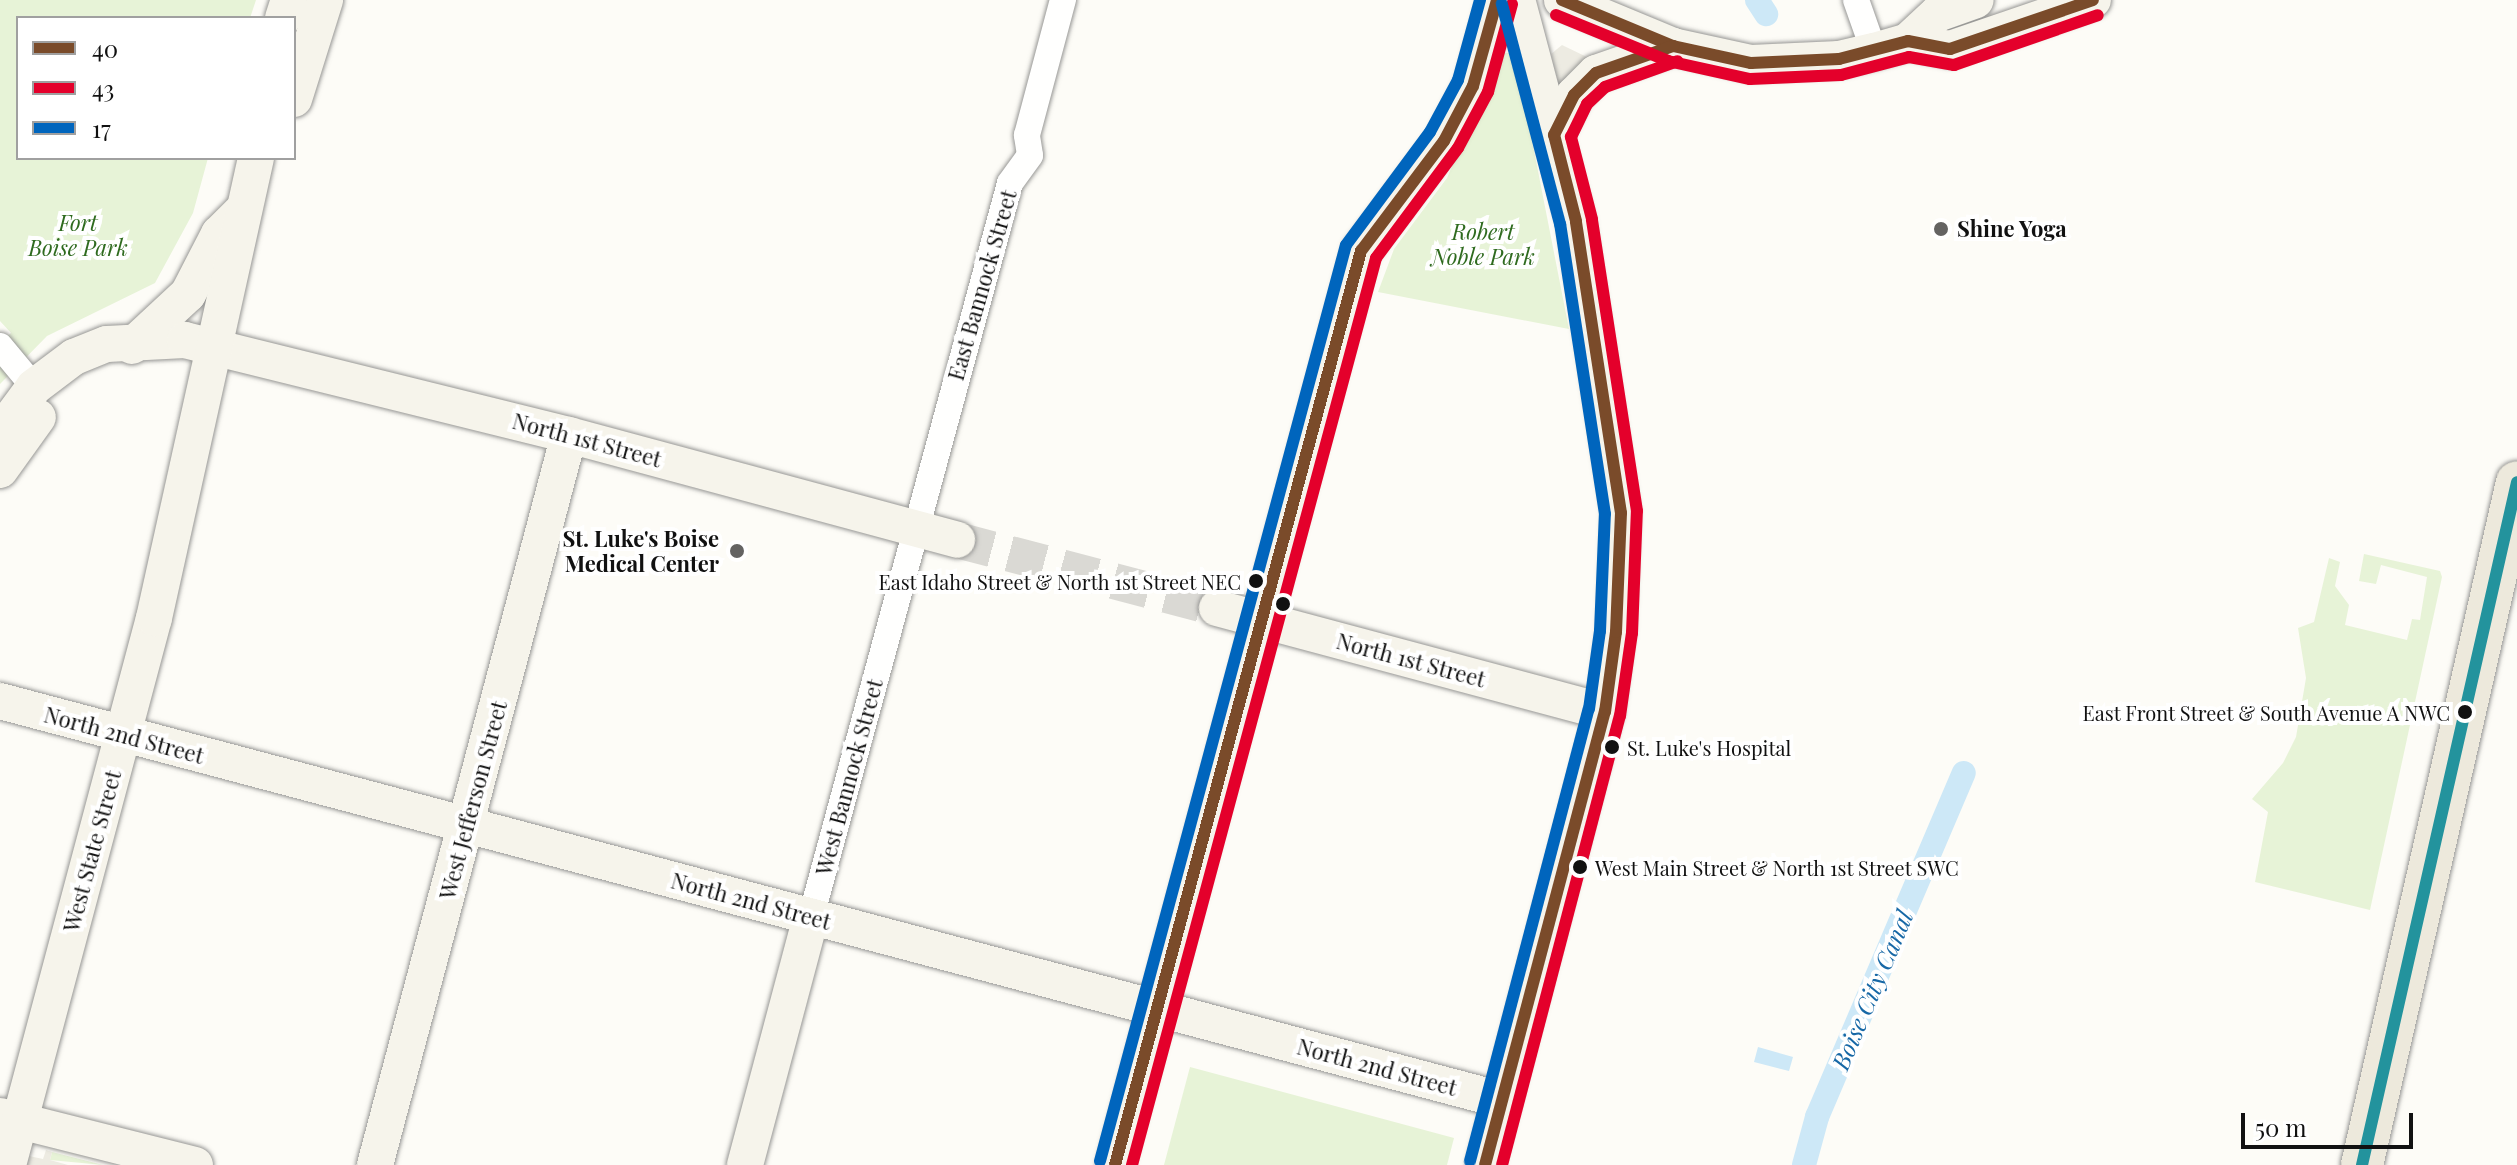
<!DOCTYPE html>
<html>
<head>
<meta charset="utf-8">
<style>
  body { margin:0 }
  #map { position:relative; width:2517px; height:1165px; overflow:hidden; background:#fdfcf7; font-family:"Playfair Display",serif }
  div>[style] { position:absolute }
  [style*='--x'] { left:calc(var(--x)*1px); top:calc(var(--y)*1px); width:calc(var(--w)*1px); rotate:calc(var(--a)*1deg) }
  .green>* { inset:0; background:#e7f3d7 }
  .plaza>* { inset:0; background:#edebe2 }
  .water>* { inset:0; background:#cde8f7 }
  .canal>* { height:24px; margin:-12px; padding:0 12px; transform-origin:12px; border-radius:12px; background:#cde8f7 }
  .secondary-tunnel>* { height:36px; margin-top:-18px; transform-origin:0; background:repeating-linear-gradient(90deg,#dad9d4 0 36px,transparent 0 54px) }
  .roads { filter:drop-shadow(0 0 2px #979795) drop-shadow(0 0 2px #979795) }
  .street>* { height:26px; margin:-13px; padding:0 13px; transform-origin:13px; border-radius:13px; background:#fffffe }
  .secondary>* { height:36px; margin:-18px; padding:0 18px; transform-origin:18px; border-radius:18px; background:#f6f4eb }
  .primary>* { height:42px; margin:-21px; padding:0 21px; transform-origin:21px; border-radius:21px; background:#ede9dc }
  .bus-1>* { height:12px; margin:-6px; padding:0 6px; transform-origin:6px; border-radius:6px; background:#7a4b2a }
  .bus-2>* { height:12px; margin:-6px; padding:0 6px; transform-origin:6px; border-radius:6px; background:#e4002b }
  .bus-3>* { height:12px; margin:-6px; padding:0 6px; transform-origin:6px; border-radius:6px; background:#0065bd }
  .bus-4>* { height:12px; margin:-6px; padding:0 6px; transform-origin:6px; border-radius:6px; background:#23939d }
  .dots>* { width:22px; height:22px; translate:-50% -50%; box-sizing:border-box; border:4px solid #fff; border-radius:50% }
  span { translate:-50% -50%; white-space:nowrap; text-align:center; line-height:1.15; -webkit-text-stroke:8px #fff; paint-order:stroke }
  .bus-label { font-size:20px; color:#111 }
  .right { translate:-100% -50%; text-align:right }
  .left { translate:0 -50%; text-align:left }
  .park-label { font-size:22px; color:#2f6b1f; font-style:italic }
  .poi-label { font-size:22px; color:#111; font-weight:700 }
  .street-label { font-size:22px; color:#111 }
  .water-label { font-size:24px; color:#1768a6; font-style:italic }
  .legend { position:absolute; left:16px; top:16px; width:280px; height:144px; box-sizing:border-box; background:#fff; border:2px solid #a0a0a0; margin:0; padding:10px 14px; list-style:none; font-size:24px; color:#111 }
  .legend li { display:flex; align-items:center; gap:16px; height:40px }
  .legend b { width:40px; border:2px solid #a0a0a0 }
  .scale { position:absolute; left:2241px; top:1113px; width:172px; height:36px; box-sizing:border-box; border:4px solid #111; border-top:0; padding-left:10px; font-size:24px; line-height:28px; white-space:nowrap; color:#111; -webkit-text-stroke:6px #fff; paint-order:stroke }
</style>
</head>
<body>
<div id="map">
  <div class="green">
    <i style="clip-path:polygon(0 0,256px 0,250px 18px,18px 18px,18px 158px,208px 158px,193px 213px,155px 283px,47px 336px,0 384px,0 342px,11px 333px,0 321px)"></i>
    <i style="clip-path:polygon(1501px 52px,1515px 54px,1569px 329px,1378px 292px,1394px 249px,1447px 178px)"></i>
    <i style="clip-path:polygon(2364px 554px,2440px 571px,2442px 577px,2370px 910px,2255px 882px,2268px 812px,2252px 799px,2283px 763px,2296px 737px,2306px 678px,2298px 628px,2314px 622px,2329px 558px,2340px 562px,2335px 586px,2349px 605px,2345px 625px,2407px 640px,2412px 619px,2420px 620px,2427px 577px,2381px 565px,2376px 584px,2359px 581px)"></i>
    <i style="clip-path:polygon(1190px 1067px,1454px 1138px,1447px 1165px,1164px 1165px)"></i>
    <i style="clip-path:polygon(52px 1152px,103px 1165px,50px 1160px)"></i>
  </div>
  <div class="plaza">
    <i style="clip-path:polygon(1562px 45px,1591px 59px,1559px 93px,1551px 54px)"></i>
    <i style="clip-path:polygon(46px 1150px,52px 1152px,50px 1160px,68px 1165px,27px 1165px,29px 1156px,43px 1159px)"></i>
  </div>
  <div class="water">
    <i style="clip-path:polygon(1758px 1047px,1793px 1057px,1789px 1071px,1754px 1062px)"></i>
  </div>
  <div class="canal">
    <i style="--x:1757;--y:0;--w:17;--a:57"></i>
    <i style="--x:1804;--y:1165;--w:50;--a:-74.8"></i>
    <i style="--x:1817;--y:1117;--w:374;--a:-66.9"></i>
  </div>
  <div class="secondary-tunnel">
    <i style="--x:957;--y:540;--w:269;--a:14.7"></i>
  </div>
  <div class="roads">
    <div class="street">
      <i style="--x:1856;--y:0;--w:54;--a:70.6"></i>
      <i style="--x:0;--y:346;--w:53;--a:50.3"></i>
      <i style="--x:811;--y:917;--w:760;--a:-74.83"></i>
      <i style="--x:1010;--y:183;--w:34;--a:-54"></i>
      <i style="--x:1030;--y:155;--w:20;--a:-99"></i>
      <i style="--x:1027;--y:135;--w:140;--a:-75.1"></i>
    </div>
    <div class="secondary">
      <i style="--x:1562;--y:0;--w:120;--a:22.5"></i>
      <i style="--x:1673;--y:46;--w:80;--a:12.3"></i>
      <i style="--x:1751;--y:63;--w:88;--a:-2.6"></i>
      <i style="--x:1839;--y:59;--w:36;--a:-13"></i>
      <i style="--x:1874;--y:51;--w:35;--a:-16"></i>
      <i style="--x:1908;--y:41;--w:40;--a:-43"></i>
      <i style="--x:1937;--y:14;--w:41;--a:-19.7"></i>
      <i style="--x:283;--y:18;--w:19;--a:-72"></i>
      <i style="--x:1908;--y:41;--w:43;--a:10.8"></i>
      <i style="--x:1950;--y:49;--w:151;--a:-18.9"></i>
      <i style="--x:294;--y:99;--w:104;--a:-72.6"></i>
      <i style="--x:1554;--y:135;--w:45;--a:-63.4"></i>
      <i style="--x:1574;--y:95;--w:31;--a:-45"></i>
      <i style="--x:1596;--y:73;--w:82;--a:-19.3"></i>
      <i style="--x:132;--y:346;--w:76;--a:-42.9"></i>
      <i style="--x:188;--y:294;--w:68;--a:-62.7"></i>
      <i style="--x:219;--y:234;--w:33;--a:-45"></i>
      <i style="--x:0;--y:433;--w:57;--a:-53.5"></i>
      <i style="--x:34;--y:387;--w:50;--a:-36.9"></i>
      <i style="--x:74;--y:357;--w:35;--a:-22"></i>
      <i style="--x:107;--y:344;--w:78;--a:-2.9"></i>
      <i style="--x:185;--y:340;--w:396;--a:13.9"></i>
      <i style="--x:569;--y:435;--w:402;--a:15.1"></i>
      <i style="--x:0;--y:470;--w:65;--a:-54.4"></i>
      <i style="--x:1217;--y:608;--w:402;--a:15"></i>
      <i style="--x:0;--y:701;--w:1554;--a:14.88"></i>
      <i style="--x:0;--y:1116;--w:201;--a:14.1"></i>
      <i style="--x:8;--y:1165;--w:566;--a:-75.06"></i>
      <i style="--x:154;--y:618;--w:471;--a:-77.5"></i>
      <i style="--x:375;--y:1165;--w:755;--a:-75.12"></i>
      <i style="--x:745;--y:1165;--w:257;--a:-75.1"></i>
      <i style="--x:1115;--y:1165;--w:947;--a:-74.94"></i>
      <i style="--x:1361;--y:251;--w:138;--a:-53"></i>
      <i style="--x:1444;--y:141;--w:62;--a:-62.2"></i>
      <i style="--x:1473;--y:86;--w:89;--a:-74.4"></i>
      <i style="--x:1485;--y:1165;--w:469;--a:-75.2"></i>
      <i style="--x:1605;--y:712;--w:81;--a:-82.2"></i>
      <i style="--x:1616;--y:632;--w:119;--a:-87.6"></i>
      <i style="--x:1621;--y:513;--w:295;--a:-98.8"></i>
      <i style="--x:1576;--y:221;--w:229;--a:-104.9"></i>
    </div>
    <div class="primary">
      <i style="--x:2362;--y:1165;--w:700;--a:-77.21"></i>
    </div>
  </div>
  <div class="bus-1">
    <i style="--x:1562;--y:0;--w:120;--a:22.5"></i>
    <i style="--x:1673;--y:46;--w:80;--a:12.3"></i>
    <i style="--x:1751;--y:63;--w:88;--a:-2.6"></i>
    <i style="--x:1839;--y:59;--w:71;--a:-14.6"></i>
    <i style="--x:1908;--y:41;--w:43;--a:10.8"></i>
    <i style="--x:1950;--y:49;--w:151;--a:-18.9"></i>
    <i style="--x:1115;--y:1165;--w:947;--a:-74.94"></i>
    <i style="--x:1361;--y:251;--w:138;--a:-53"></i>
    <i style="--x:1444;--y:141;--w:62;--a:-62.2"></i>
    <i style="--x:1473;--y:86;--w:89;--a:-74.4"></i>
    <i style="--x:1485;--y:1165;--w:469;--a:-75.2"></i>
    <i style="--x:1605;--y:712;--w:81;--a:-82.2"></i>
    <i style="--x:1616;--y:632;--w:119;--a:-87.6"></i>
    <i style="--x:1621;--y:513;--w:295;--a:-98.8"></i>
    <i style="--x:1576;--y:221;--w:89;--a:-104.3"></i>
    <i style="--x:1554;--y:135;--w:45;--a:-63.4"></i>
    <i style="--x:1574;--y:95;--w:31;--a:-45"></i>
    <i style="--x:1596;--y:73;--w:82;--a:-19.3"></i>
  </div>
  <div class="bus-2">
    <i style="--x:1556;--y:15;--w:121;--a:22.3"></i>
    <i style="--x:1668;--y:61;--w:84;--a:12.4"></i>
    <i style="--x:1750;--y:79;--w:91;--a:-2.5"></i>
    <i style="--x:1841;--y:75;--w:70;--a:-14.8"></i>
    <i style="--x:1909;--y:57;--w:46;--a:10.1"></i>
    <i style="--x:1954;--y:65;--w:152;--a:-19.1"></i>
    <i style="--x:1132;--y:1165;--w:939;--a:-74.94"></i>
    <i style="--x:1376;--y:258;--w:137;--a:-53.3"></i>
    <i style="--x:1458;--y:148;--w:64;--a:-61.8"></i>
    <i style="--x:1488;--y:92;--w:91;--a:-74.7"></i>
    <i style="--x:1502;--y:1165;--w:464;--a:-75.3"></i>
    <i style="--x:1620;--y:716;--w:84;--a:-81.8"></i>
    <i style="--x:1632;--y:633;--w:122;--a:-87.7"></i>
    <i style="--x:1637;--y:511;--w:295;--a:-98.8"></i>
    <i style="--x:1592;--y:219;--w:85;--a:-104.4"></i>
    <i style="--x:1571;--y:137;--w:37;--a:-64"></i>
    <i style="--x:1587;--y:104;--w:25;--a:-43"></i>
    <i style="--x:1605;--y:87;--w:77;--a:-19.6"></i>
  </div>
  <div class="bus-3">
    <i style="--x:1100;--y:1161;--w:948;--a:-74.97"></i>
    <i style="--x:1346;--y:245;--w:141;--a:-53.4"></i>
    <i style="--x:1430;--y:132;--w:59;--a:-61.7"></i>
    <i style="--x:1458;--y:80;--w:83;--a:-74.6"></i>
    <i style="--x:1470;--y:1161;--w:467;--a:-75.3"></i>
    <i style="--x:1589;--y:709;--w:79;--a:-82"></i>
    <i style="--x:1600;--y:631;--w:117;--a:-87.6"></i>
    <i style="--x:1605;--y:514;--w:293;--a:-98.8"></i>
    <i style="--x:1560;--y:224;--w:228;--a:-104.8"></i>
  </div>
  <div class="bus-4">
    <i style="--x:2362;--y:1165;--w:700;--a:-77.21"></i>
  </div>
  <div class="dots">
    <i style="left:1941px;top:229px;background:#646362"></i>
    <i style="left:737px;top:551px;background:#646362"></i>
    <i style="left:1256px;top:581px;background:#111"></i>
    <i style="left:1283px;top:604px;background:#111"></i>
    <i style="left:2465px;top:712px;background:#111"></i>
    <i style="left:1612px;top:747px;background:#111"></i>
    <i style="left:1580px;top:867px;background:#111"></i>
  </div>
  <div class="bus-label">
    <span class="right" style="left:1241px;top:581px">East Idaho Street &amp; North 1st Street NEC</span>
    <span class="right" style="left:2450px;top:712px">East Front Street &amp; South Avenue A NWC</span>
    <span class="left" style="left:1627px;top:747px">St. Luke's Hospital</span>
    <span class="left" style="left:1595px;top:867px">West Main Street &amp; North 1st Street SWC</span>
  </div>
  <div class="park-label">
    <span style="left:78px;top:235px">Fort<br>Boise Park</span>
    <span style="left:1483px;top:244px">Robert<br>Noble Park</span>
  </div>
  <div class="poi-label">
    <span class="left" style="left:1957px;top:229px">Shine Yoga</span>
    <span class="right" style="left:719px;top:551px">St. Luke's Boise<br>Medical Center</span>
  </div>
  <div class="street-label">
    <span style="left:982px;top:285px;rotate:-74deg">East Bannock Street</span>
    <span style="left:587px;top:440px;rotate:15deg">North 1st Street</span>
    <span style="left:1411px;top:660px;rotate:15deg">North 1st Street</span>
    <span style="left:124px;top:735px;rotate:15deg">North 2nd Street</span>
    <span style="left:849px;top:777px;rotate:-75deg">West Bannock Street</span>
    <span style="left:473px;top:800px;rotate:-75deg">West Jefferson Street</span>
    <span style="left:92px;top:851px;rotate:-75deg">West State Street</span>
    <span style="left:751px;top:901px;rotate:15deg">North 2nd Street</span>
    <span style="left:1377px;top:1067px;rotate:15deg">North 2nd Street</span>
  </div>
  <div class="water-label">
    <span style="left:1872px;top:990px;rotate:-67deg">Boise City Canal</span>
  </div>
  <ul class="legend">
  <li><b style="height:10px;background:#7a4b2a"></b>40</li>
  <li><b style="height:10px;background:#e4002b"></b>43</li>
  <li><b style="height:10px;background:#0065bd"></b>17</li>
  </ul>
  <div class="scale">50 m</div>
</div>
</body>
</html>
